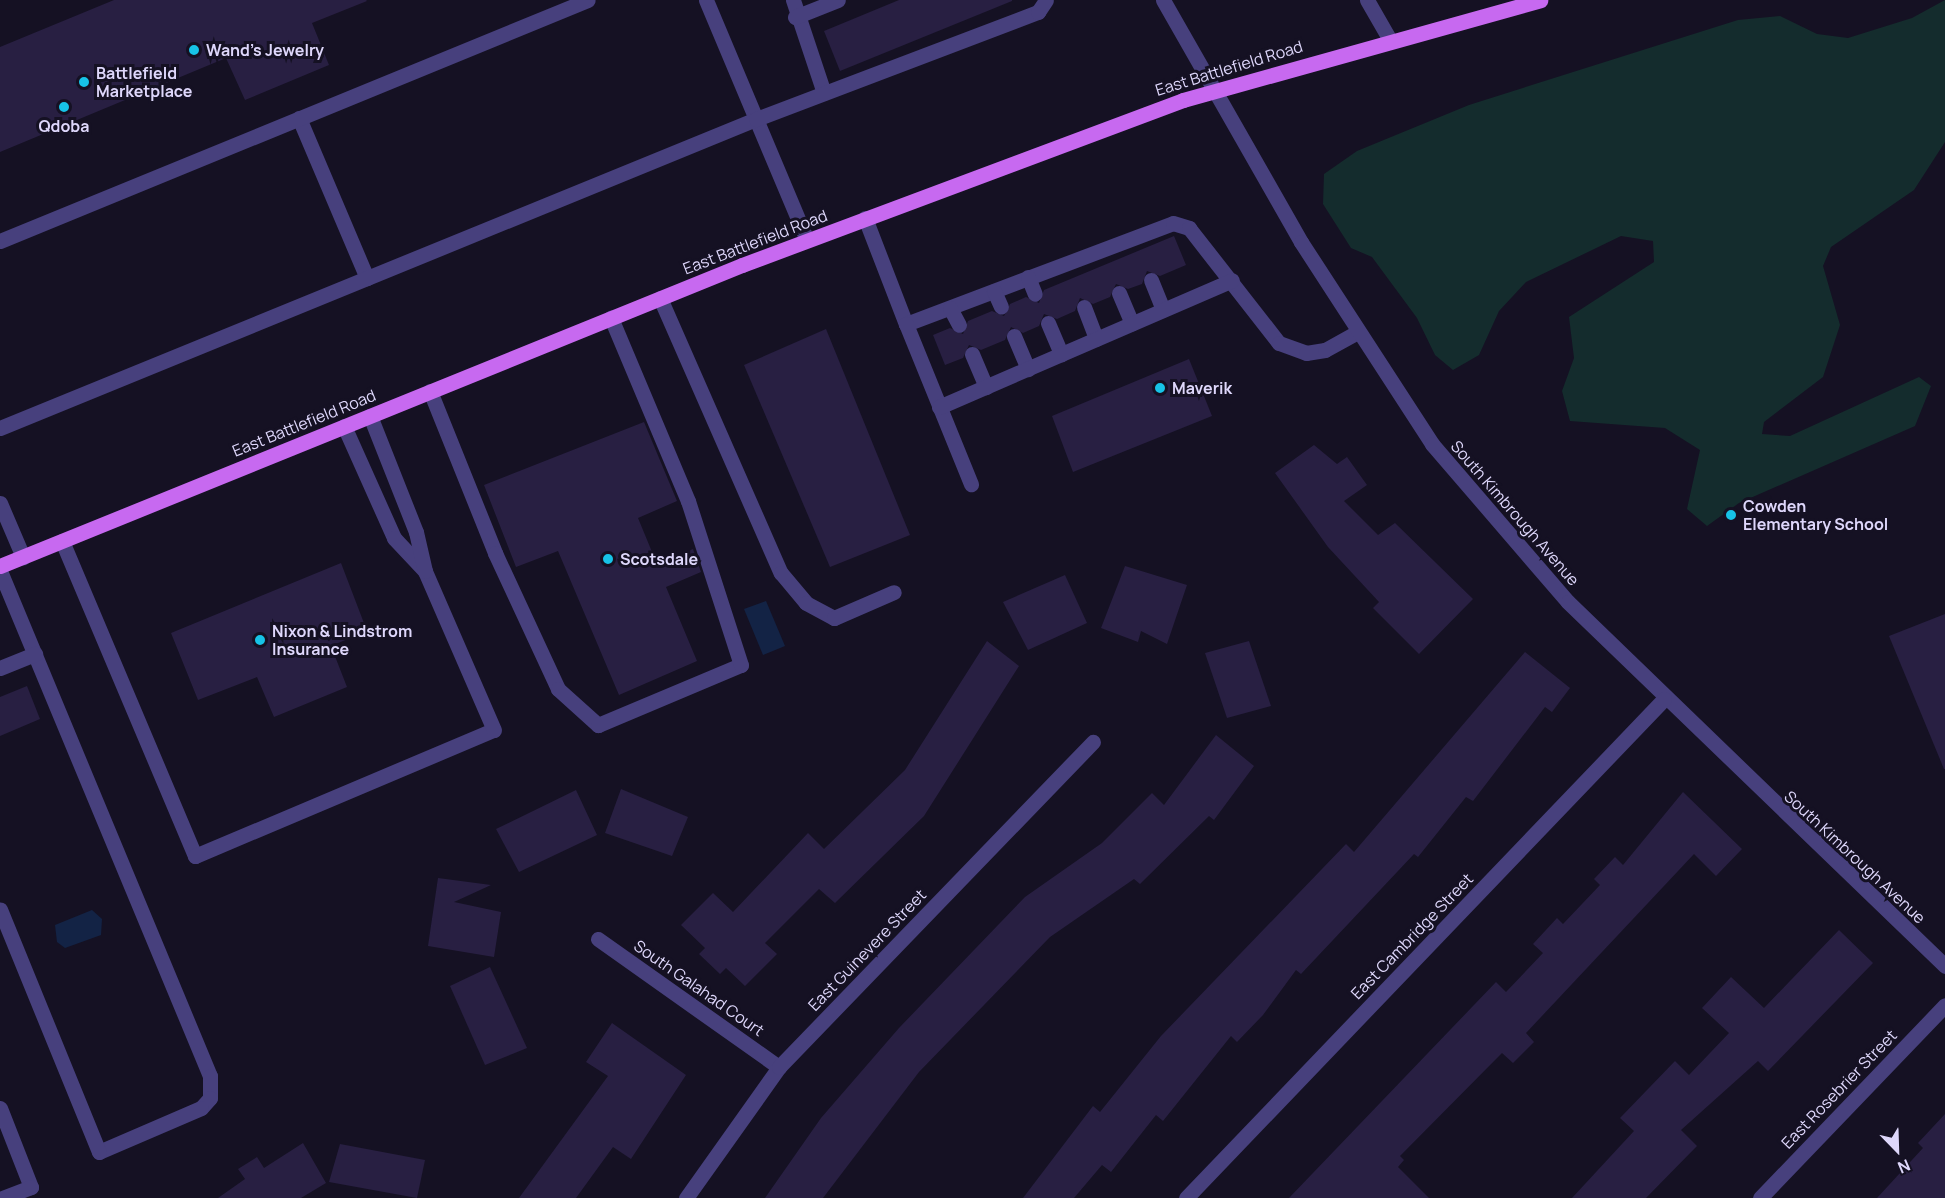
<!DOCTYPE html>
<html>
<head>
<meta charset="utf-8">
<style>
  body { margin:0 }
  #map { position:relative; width:1945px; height:1198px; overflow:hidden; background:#151123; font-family:Manrope,sans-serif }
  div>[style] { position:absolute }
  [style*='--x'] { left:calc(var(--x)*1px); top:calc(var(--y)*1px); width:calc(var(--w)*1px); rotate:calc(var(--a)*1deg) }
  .green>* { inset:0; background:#142c2d }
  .water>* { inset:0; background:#132345 }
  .building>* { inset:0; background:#281f42 }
  .lane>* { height:15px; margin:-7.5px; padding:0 7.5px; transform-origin:7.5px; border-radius:7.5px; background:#47407d }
  .street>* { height:15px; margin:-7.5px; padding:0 7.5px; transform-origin:7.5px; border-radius:7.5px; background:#47407d }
  .primary>* { height:15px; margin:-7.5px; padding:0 7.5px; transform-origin:7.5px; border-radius:7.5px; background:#c769f0 }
  .dots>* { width:16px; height:16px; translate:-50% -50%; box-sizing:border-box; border:3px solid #151123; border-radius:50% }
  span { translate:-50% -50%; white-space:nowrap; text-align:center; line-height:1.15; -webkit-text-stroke:6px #151123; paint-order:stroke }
  .poi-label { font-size:16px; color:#ded7fb; font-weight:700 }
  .left { translate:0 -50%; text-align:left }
  .street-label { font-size:16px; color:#ded7fb }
  .north { position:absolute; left:1867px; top:1120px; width:60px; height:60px; -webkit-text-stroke:4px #151123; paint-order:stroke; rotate:157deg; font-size:16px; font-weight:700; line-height:24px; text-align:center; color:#ded7fb }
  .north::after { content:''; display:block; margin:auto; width:21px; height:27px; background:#ded7fb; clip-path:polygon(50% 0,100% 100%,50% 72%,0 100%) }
</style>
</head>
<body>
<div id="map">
  <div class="green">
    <i style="clip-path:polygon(1945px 0,1945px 142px,1914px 190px,1831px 247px,1823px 266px,1840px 325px,1823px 377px,1764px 422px,1762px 434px,1790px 436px,1919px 377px,1931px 386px,1915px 426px,1739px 503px,1707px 526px,1687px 509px,1700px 450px,1665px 428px,1570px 421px,1562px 391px,1574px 358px,1569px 317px,1654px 262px,1653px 241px,1621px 236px,1526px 282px,1499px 311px,1479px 355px,1453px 370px,1435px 355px,1417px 318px,1372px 257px,1351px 248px,1323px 204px,1324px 174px,1357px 151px,1469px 105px,1738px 20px,1780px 16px,1817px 34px,1848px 38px,1912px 18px)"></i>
  </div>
  <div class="water">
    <i style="clip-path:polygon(766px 601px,785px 646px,763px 655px,744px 609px)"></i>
    <i style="clip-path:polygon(92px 910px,102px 919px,101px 935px,65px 948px,57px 942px,55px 925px)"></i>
  </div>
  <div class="building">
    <i style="clip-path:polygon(114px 0,366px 0,367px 1px,312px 23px,329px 65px,245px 100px,226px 58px,0 152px,0 47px)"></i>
    <i style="clip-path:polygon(899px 0,1012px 0,1012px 1px,840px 71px,824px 31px)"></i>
    <i style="clip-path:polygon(1174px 236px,1186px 265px,1160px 276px,1147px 271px,1142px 284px,1128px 289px,1116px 284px,1110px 297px,1093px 304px,1080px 298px,1075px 311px,1057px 319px,1044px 314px,1039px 326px,1023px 333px,1011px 327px,1005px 340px,981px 350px,969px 345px,963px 358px,945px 365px,933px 335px,950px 328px,963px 334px,968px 321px,992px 311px,1004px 316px,1010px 304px,1026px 297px,1039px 303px,1044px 290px)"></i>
    <i style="clip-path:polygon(826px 329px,910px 535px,830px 567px,744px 365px)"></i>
    <i style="clip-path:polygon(1189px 359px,1212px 416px,1073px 472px,1052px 416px)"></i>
    <i style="clip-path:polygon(644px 422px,677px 501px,638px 518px,657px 564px,693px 549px,701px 572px,666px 587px,697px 661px,619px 695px,558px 551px,516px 567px,484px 485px)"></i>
    <i style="clip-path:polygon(1314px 445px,1337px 464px,1347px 457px,1367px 485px,1344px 501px,1378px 535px,1395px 523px,1473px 599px,1419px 654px,1373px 608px,1379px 602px,1328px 547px,1275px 473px)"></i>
    <i style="clip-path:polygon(341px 563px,367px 631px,331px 646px,347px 687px,274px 717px,257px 677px,198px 700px,171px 633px)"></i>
    <i style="clip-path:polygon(1125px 566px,1187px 585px,1167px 644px,1141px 631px,1138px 642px,1101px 628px)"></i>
    <i style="clip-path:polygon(1065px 575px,1087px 623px,1028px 650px,1003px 602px)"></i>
    <i style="clip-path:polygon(1945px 614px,1945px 769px,1944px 769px,1889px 636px)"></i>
    <i style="clip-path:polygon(987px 641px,1019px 666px,924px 816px,835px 903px,819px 889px,765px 943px,777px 954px,745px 986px,726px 968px,720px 974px,699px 954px,705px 948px,681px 925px,713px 893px,733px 912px,808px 833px,824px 849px,905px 770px)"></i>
    <i style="clip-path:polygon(1249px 641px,1271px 706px,1227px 718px,1205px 653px)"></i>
    <i style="clip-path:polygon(1525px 652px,1570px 688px,1552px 712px,1545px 707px,1473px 801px,1466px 797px,1418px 857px,1414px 854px,1301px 974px,1296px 970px,1263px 1015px,1237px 1042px,1231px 1036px,1163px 1121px,1156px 1115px,1111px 1172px,1102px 1165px,1074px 1198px,1023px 1198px,1093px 1106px,1100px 1112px,1161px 1036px,1346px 844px,1354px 852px)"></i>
    <i style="clip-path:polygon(27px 686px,40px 719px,0 736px,0 697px)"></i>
    <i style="clip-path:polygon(1216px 735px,1254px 766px,1214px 820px,1209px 816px,1140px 884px,1134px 879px,1050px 937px,919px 1072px,823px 1198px,765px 1198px,821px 1118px,899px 1028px,1025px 897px,1102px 843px,1152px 793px,1164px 805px)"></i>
    <i style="clip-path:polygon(621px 789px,688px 817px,672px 856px,605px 833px)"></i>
    <i style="clip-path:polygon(576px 790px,597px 835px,519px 872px,496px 829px)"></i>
    <i style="clip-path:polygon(1683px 792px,1742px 849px,1716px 876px,1694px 854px,1526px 1033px,1534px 1042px,1513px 1063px,1502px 1053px,1400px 1156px,1404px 1160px,1398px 1167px,1429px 1198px,1289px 1198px,1496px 982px,1506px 992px,1543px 953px,1533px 944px,1557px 918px,1563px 924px,1600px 885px,1594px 879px,1615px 857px,1623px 865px)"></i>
    <i style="clip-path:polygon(438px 878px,491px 885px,454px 902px,501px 912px,494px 957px,428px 946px)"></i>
    <i style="clip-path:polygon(1839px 930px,1873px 963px,1768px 1071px,1758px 1061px,1681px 1130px,1697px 1146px,1646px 1198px,1572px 1198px,1634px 1131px,1620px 1118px,1675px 1061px,1689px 1075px,1729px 1033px,1702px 1008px,1731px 977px,1764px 1008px)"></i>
    <i style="clip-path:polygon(490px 967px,527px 1048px,485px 1065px,450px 986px)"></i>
    <i style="clip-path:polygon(612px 1023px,686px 1075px,631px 1159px,613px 1147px,576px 1198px,519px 1198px,608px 1076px,586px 1062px)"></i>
    <i style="clip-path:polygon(1945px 1114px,1945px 1198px,1877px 1198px,1923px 1148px,1918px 1143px)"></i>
    <i style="clip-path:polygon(303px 1143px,326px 1183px,301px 1198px,218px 1198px,245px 1179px,238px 1169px,257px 1157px,264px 1168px)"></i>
    <i style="clip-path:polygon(340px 1144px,425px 1160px,417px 1198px,329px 1182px)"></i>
  </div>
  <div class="lane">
    <i style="--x:706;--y:0;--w:260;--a:67.2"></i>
    <i style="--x:793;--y:0;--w:98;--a:71.6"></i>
    <i style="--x:1367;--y:0;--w:46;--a:60.1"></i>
    <i style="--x:795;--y:17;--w:46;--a:-21.6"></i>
    <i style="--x:299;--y:118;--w:174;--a:67"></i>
    <i style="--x:865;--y:218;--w:114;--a:68.9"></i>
    <i style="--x:906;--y:324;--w:285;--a:-20.7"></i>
    <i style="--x:1173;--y:223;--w:17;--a:17"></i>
    <i style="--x:1189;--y:228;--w:146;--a:52"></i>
    <i style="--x:1279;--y:343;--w:29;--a:20"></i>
    <i style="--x:1306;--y:353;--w:19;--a:-9"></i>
    <i style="--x:1325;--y:350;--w:38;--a:-29"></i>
    <i style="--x:0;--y:241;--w:635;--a:-22.29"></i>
    <i style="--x:1028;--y:277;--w:18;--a:68"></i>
    <i style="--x:1151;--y:280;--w:32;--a:68"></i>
    <i style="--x:994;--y:291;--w:17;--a:66"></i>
    <i style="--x:1119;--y:293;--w:33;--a:67"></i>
    <i style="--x:660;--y:298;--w:300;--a:66.3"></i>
    <i style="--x:781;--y:573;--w:39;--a:50"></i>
    <i style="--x:806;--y:603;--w:32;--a:28"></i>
    <i style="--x:834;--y:618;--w:65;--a:-23.4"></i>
    <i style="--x:1084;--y:307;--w:34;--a:69"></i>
    <i style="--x:950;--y:308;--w:19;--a:62"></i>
    <i style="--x:1048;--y:323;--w:34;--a:67"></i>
    <i style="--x:906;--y:324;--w:173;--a:67.9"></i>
    <i style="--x:1014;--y:336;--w:36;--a:67"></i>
    <i style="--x:972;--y:354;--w:36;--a:67"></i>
    <i style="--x:430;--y:391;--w:175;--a:68.1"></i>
    <i style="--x:495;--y:553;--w:150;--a:65.1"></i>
    <i style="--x:558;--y:689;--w:54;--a:42"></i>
    <i style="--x:598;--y:725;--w:155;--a:-22.8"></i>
    <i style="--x:741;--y:665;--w:172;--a:-107.9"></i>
    <i style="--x:688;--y:501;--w:199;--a:-112.8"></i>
    <i style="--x:939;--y:407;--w:319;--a:-23.4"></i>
    <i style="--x:344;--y:426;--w:123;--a:65.9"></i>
    <i style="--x:394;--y:538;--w:45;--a:46.8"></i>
    <i style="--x:0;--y:428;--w:817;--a:-22.23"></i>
    <i style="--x:756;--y:119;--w:302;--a:-20.8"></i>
    <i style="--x:1038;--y:12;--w:14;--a:-56"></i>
    <i style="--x:0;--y:503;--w:59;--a:66.9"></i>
    <i style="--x:62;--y:541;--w:342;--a:67.1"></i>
    <i style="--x:195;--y:856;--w:324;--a:-22.9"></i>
    <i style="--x:494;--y:730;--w:173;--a:-113.5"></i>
    <i style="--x:425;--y:571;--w:40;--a:-103"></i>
    <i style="--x:416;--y:532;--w:125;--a:-111.6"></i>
    <i style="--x:0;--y:571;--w:547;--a:67.42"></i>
    <i style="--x:210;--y:1076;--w:22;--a:90"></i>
    <i style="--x:210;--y:1098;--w:13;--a:132"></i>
    <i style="--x:201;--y:1108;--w:111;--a:156.7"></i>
    <i style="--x:99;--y:1152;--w:262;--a:-112.2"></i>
    <i style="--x:0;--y:668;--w:38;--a:-22"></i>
    <i style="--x:0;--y:1108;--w:85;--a:68.6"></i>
    <i style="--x:31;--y:1187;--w:30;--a:159"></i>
  </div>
  <div class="street">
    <i style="--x:1163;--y:0;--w:279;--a:60.3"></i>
    <i style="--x:1301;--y:242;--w:241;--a:57"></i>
    <i style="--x:1432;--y:444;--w:208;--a:49.3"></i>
    <i style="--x:1568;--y:602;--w:524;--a:43.99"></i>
    <i style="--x:598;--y:939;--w:222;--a:35.3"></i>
    <i style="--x:686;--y:1198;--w:161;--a:-54.6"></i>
    <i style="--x:779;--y:1067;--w:452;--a:-46"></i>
    <i style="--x:1186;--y:1198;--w:691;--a:-46.23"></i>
    <i style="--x:1760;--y:1198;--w:267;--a:-46.2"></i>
  </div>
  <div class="primary">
    <i style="--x:0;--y:566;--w:801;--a:-22.08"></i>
    <i style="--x:742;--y:265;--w:471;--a:-20.5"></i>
    <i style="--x:1183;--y:100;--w:371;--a:-15.6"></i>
  </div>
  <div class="dots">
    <i style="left:194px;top:50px;background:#17c3e7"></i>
    <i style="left:84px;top:82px;background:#17c3e7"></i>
    <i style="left:64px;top:107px;background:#17c3e7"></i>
    <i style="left:1160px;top:388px;background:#17c3e7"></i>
    <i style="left:1731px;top:515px;background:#17c3e7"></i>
    <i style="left:608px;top:559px;background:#17c3e7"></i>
    <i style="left:260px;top:640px;background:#17c3e7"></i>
  </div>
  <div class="poi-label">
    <span class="left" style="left:206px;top:50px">Wand's Jewelry</span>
    <span class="left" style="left:96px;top:82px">Battlefield<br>Marketplace</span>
    <span style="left:64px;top:126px">Qdoba</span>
    <span class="left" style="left:1172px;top:388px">Maverik</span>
    <span class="left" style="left:1743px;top:515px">Cowden<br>Elementary School</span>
    <span class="left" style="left:620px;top:559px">Scotsdale</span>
    <span class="left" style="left:272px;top:640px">Nixon &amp; Lindstrom<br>Insurance</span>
  </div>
  <div class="street-label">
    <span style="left:1229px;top:68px;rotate:-17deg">East Battlefield Road</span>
    <span style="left:755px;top:242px;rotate:-21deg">East Battlefield Road</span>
    <span style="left:304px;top:423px;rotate:-22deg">East Battlefield Road</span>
    <span style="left:1515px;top:513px;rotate:49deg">South Kimbrough Avenue</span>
    <span style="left:1855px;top:857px;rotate:43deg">South Kimbrough Avenue</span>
    <span style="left:1412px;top:936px;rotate:-46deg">East Cambridge Street</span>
    <span style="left:867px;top:950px;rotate:-46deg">East Guinevere Street</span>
    <span style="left:699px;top:988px;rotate:35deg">South Galahad Court</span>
    <span style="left:1839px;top:1089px;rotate:-46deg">East Rosebrier Street</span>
  </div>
  <div class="north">N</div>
</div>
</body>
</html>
